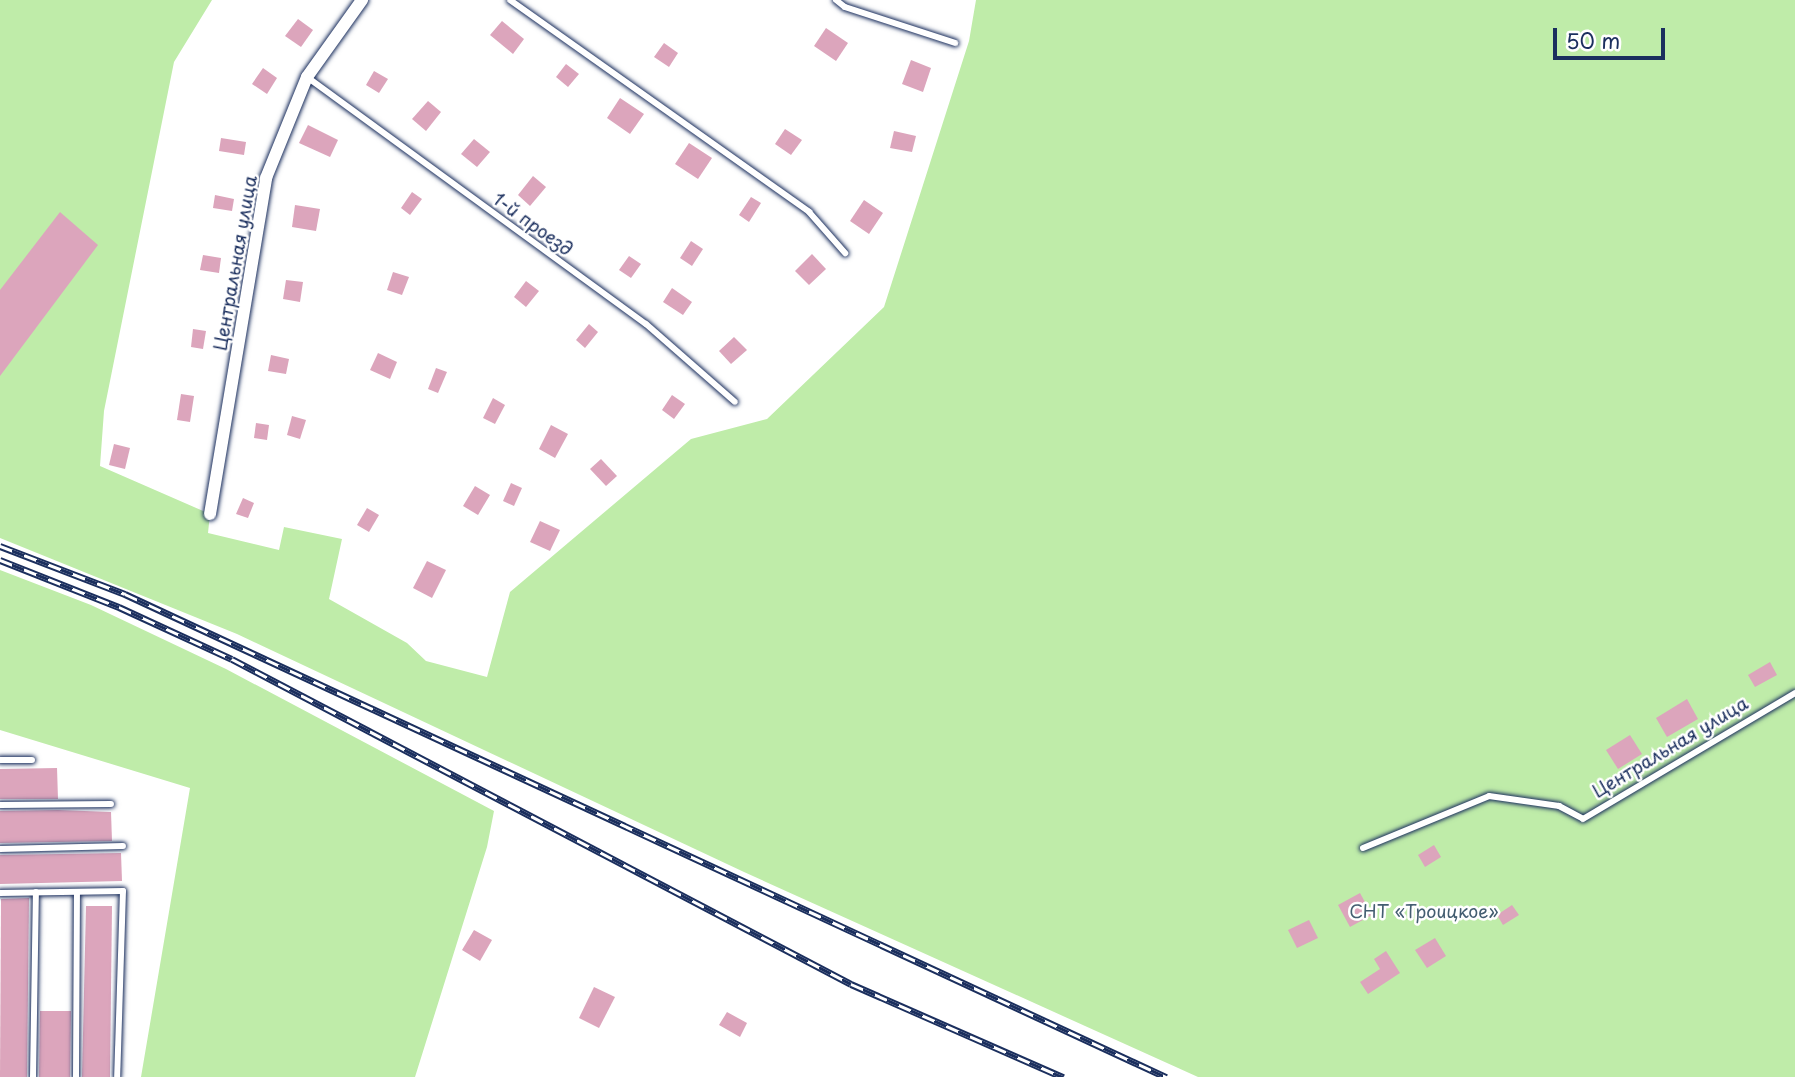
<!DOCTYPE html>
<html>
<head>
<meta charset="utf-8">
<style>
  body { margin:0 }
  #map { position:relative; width:1795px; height:1077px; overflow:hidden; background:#fff; font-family:"Playpen Sans",sans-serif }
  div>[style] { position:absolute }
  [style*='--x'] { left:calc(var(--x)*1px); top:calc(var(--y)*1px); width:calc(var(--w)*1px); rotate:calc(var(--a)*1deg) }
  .green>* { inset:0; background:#bfeca9 }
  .building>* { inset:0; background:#dca5bc }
  .roads { filter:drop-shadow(0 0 2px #1b2f5e) drop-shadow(0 0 2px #1b2f5e) }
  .lane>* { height:6px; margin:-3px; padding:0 3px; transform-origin:3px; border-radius:3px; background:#fff }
  .street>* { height:12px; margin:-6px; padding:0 6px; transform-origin:6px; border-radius:6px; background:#fff }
  .rail>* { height:7px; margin-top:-3.5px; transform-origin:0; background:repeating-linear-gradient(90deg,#fff 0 13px,#1b2f5e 0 26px); box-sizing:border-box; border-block:2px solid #1b2f5e }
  span { translate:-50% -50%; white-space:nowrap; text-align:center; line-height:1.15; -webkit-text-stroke:5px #fff; paint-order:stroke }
  .street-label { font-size:18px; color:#1b2f5e }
  .park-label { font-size:18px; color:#445e71 }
  .scale { position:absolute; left:1553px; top:28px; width:112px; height:32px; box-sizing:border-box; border:4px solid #1b2f5e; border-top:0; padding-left:9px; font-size:21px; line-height:24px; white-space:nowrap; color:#1b2f5e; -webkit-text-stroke:5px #fff; paint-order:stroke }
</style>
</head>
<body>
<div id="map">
  <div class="green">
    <i style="clip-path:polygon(0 0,212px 0,174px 62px,104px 411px,100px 466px,210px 514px,208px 533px,279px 550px,284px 527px,342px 539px,329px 599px,407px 643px,426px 661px,487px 677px,510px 592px,691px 439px,767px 419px,884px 307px,969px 41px,976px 0,1795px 0,1795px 1077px,1198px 1077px,744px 872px,237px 634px,0 538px)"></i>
    <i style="clip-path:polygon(0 570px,91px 605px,226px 669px,494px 811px,487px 847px,415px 1077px,141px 1077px,190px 788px,0 730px)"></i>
  </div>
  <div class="building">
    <i style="clip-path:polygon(298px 19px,313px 30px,301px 47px,285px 36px)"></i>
    <i style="clip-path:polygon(502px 21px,524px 39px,513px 54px,490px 35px)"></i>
    <i style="clip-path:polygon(826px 28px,848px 43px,836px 61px,814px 46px)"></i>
    <i style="clip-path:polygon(664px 43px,678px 53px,669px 67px,654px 57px)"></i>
    <i style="clip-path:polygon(911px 60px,931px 68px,923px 92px,902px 84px)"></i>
    <i style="clip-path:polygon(566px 64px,579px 74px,568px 87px,556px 77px)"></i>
    <i style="clip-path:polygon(263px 68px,277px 78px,267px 94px,252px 84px)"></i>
    <i style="clip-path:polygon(374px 71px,388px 79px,379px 93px,366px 85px)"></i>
    <i style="clip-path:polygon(620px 98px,644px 114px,630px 134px,607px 118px)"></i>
    <i style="clip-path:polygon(428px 101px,441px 112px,426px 131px,412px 119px)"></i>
    <i style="clip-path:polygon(308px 125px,338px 140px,330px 157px,299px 143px)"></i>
    <i style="clip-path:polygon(785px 129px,802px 140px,791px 155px,775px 144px)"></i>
    <i style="clip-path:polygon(894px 131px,916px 136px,912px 152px,890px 148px)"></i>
    <i style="clip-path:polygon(221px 138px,246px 142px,244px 155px,219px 151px)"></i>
    <i style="clip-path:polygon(474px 139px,490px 152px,477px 167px,461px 154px)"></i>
    <i style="clip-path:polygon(689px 143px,712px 158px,698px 179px,675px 164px)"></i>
    <i style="clip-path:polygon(533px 176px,546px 187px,530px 206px,518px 195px)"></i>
    <i style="clip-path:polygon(412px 192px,422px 199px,410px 215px,401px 208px)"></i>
    <i style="clip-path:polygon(215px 195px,234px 199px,232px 211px,213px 208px)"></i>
    <i style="clip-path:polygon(751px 197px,761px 203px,749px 222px,739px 215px)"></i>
    <i style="clip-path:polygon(864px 200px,883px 213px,869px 234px,850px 221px)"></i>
    <i style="clip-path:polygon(295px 205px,320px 209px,316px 231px,292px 227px)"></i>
    <i style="clip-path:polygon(60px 212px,98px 245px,0 376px,0 290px)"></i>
    <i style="clip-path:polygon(691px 241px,703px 249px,692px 266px,680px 258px)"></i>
    <i style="clip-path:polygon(812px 254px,826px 269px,809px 285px,795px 271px)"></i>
    <i style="clip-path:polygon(203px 255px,221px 258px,219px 273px,200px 270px)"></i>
    <i style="clip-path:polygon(629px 256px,641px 264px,631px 278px,619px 270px)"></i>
    <i style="clip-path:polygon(393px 272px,409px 277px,402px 295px,387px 290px)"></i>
    <i style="clip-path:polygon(286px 280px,303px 282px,300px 302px,283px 299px)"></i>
    <i style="clip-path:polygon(526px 281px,539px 291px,526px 307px,514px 297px)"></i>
    <i style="clip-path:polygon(672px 288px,692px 302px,683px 315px,663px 302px)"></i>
    <i style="clip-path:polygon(589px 324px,598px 332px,585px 348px,576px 340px)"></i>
    <i style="clip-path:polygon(193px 329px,206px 331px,203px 349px,191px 347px)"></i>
    <i style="clip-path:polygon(734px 337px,747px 350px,731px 364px,719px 351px)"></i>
    <i style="clip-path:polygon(378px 353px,397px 362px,390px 379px,370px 370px)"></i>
    <i style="clip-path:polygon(271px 355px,289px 359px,286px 374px,268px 371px)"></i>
    <i style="clip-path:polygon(436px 368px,447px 372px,438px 393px,428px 389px)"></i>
    <i style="clip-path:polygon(181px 394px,194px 396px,190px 422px,177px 420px)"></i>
    <i style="clip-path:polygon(672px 395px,685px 404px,674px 419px,662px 410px)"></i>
    <i style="clip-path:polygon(493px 398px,505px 405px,495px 424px,483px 418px)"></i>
    <i style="clip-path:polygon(292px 416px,306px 420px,300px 439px,287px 435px)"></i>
    <i style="clip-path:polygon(256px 423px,269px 425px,267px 440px,254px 438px)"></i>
    <i style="clip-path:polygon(551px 425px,568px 434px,555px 458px,539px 449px)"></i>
    <i style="clip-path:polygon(114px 444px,130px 448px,125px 469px,109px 465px)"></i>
    <i style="clip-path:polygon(601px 459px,617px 476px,606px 486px,590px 469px)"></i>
    <i style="clip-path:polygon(511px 483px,522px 488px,514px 506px,503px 501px)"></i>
    <i style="clip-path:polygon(475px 486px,490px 495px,478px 515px,463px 506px)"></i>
    <i style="clip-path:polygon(243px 498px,254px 503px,248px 518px,236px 514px)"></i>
    <i style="clip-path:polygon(367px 508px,379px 515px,369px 532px,357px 525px)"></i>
    <i style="clip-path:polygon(540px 521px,560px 530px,550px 551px,530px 542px)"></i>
    <i style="clip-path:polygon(427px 561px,446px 570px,432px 598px,413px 588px)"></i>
    <i style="clip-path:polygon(1770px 662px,1777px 675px,1755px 687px,1748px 675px)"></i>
    <i style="clip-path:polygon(1687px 699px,1698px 719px,1667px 737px,1656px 718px)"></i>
    <i style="clip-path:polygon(1630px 735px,1642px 754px,1618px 769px,1606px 750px)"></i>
    <i style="clip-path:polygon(57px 768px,58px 799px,0 799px,0 769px)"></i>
    <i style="clip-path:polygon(58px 810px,111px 812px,112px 841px,0 843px,0 811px)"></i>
    <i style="clip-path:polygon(1434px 845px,1441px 857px,1425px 867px,1418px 855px)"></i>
    <i style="clip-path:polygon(121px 853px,122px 881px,0 884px,0 855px)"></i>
    <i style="clip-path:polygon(1360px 893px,1372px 915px,1350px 927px,1338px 905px)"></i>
    <i style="clip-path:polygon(29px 898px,27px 1077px,0 1077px,1px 899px)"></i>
    <i style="clip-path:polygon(1512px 905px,1519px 915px,1503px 925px,1497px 915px)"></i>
    <i style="clip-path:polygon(86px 906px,112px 906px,110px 1077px,82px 1077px)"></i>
    <i style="clip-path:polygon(1309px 920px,1318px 938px,1297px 948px,1288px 930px)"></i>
    <i style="clip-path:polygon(474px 930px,492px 940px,480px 961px,462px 950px)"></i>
    <i style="clip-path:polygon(1435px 938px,1446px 956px,1427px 968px,1415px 950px)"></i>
    <i style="clip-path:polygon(1386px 951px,1400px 973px,1368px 994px,1360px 982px,1380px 969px,1374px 959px)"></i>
    <i style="clip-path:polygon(594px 987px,615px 997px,599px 1028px,579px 1018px)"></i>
    <i style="clip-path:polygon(40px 1011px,71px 1011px,70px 1077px,39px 1077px)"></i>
    <i style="clip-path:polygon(727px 1012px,747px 1023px,740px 1037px,719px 1025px)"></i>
  </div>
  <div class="roads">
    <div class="lane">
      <i style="--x:510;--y:0;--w:367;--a:35.3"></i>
      <i style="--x:809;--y:212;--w:55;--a:48.7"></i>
      <i style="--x:836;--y:0;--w:11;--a:38"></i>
      <i style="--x:845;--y:7;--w:116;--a:18.1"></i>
      <i style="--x:307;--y:77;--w:419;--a:36.1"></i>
      <i style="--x:646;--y:324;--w:118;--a:41.2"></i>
      <i style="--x:0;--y:760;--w:32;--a:0"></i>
      <i style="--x:0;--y:805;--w:111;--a:-0.5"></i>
      <i style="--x:1363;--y:848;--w:136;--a:-22.4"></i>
      <i style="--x:1489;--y:796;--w:71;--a:8.1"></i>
      <i style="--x:1559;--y:806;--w:27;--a:28"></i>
      <i style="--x:1583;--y:819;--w:247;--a:-30.7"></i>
      <i style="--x:0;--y:849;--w:123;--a:-1.4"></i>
      <i style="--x:0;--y:893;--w:123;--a:-0.9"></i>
      <i style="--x:123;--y:891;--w:186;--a:91.8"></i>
      <i style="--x:33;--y:1077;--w:185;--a:-89.1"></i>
      <i style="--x:76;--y:1077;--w:185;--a:-89.7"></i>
    </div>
    <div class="street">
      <i style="--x:210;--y:514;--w:341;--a:-80.5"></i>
      <i style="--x:266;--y:178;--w:109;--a:-67.9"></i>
      <i style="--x:307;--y:77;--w:95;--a:-54.5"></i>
    </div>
  </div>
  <div class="rail">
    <i style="--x:0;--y:546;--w:134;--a:21"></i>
    <i style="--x:125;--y:594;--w:1148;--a:24.89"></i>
    <i style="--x:0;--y:560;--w:128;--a:21.6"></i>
    <i style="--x:119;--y:607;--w:124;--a:24.7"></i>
    <i style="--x:232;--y:659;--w:699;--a:27.7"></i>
    <i style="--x:851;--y:984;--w:232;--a:23.7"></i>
  </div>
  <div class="street-label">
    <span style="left:533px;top:224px;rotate:36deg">1-й проезд</span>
    <span style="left:235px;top:263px;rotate:-80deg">Центральная улица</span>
    <span style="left:1670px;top:747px;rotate:-31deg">Центральная улица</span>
  </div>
  <div class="park-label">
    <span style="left:1424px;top:911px">СНТ «Троицкое»</span>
  </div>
  <div class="scale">50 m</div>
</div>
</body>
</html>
